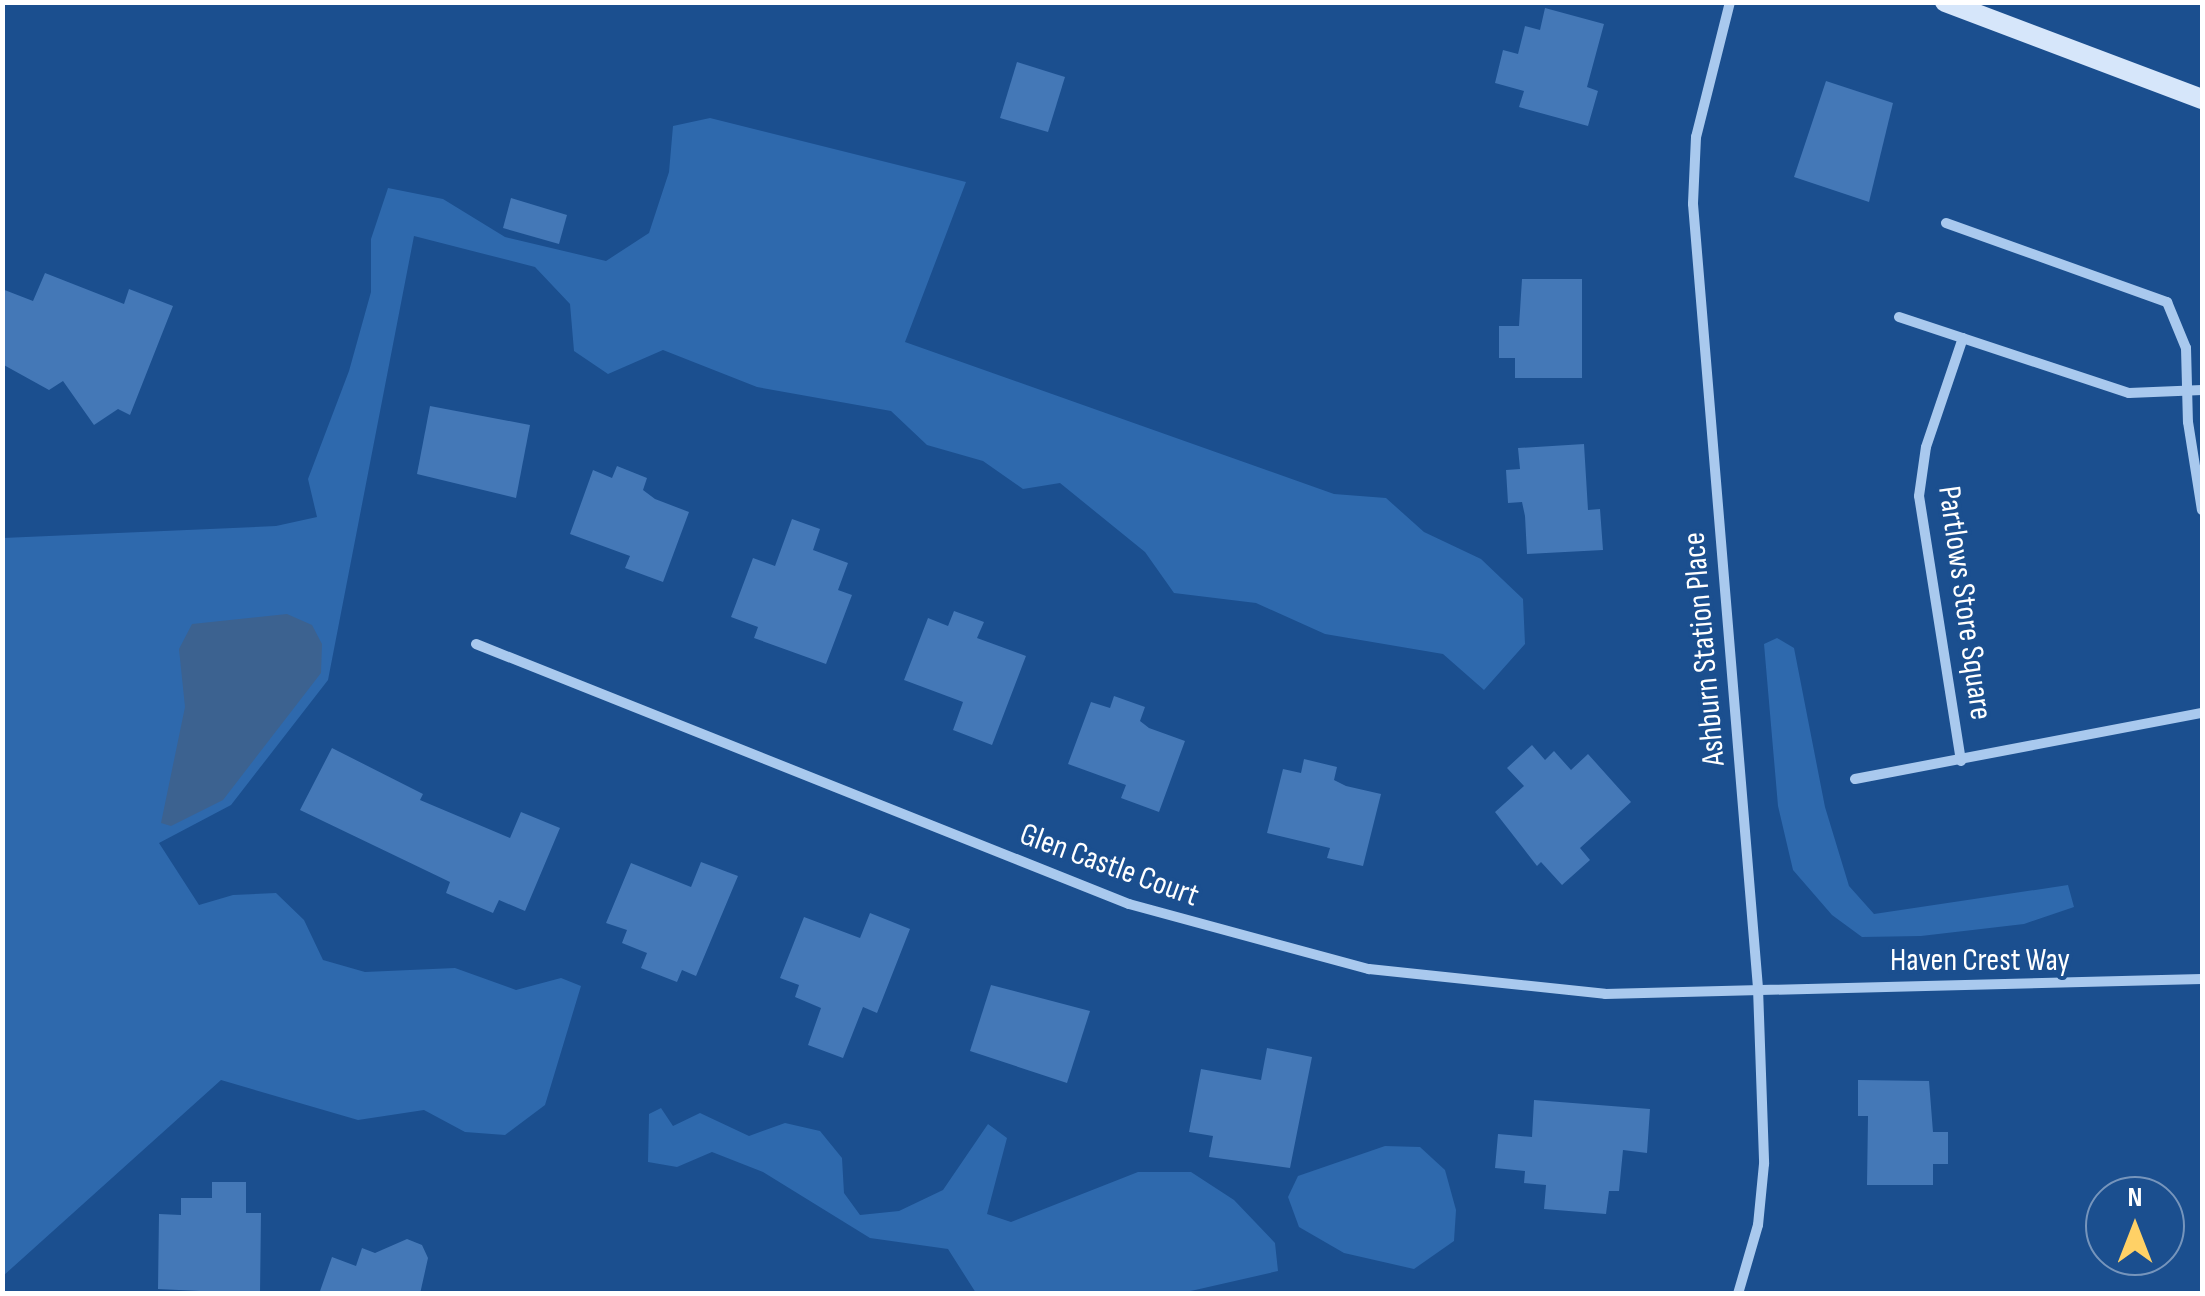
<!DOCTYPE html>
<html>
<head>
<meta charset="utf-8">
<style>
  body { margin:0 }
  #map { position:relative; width:2205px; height:1296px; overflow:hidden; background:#1b4f8f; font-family:"Sofia Sans Condensed",sans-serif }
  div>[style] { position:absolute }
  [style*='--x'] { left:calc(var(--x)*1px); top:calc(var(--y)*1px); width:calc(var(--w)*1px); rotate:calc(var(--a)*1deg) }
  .green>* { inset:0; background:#2e69ad }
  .water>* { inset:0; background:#3c6290 }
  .building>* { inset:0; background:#4478b7 }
  .street>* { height:10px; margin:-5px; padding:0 5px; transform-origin:5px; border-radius:5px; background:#a9c9ee }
  .secondary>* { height:20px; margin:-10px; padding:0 10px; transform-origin:10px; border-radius:10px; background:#d6e6fa }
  span { translate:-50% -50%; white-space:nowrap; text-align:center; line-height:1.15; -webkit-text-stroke:8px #1b4f8f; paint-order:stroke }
  .street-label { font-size:32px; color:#fff }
  .frame { position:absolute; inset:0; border:5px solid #fff; pointer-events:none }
  .north { position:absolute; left:2085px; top:1176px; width:100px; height:100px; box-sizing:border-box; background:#1b4f8f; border:2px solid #7695bc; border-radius:50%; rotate:0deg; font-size:28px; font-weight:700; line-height:40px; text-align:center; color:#fff }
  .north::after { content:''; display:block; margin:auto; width:35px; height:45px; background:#ffd166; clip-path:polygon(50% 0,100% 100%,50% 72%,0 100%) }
</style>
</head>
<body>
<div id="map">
  <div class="green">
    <i style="clip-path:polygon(710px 118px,966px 182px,905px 342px,1334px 494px,1386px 498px,1424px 532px,1481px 559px,1523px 599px,1525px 644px,1484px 690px,1443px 654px,1325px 634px,1256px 603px,1174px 593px,1145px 552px,1060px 483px,1023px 489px,983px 461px,927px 445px,891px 411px,757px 387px,663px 350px,608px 374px,574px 351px,570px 304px,535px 267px,414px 236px,328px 680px,231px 805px,159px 843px,199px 905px,233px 895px,276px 893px,304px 920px,323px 960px,365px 972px,455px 968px,516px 990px,561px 978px,581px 986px,545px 1105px,505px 1135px,465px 1132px,424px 1110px,358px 1120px,221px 1080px,3px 1276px,3px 538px,276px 526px,317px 517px,308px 479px,349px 371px,371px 292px,371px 239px,388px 188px,443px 199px,505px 237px,606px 261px,649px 233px,669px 172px,673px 126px)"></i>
    <i style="clip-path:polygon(1777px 638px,1794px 648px,1825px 807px,1849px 886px,1874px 914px,2068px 885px,2074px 907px,2024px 924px,1921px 936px,1862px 937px,1832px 915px,1793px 870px,1778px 806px,1764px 644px)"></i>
    <i style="clip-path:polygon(661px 1108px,673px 1126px,700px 1113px,749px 1136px,785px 1123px,820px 1131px,842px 1158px,844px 1193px,860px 1215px,899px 1211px,943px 1190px,988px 1124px,1007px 1138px,987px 1214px,1011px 1222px,1138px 1172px,1191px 1172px,1234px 1200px,1275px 1243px,1278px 1271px,1182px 1293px,976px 1293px,948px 1249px,870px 1238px,763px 1172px,712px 1152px,677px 1167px,648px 1162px,649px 1114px)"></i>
    <i style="clip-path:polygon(1385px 1146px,1420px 1147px,1445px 1170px,1456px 1210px,1454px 1241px,1414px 1269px,1344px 1253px,1299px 1227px,1288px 1197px,1298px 1176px)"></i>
  </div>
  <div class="water">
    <i style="clip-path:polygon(287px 614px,312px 625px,322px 644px,321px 673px,223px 800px,171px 826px,161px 823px,185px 707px,179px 649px,192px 624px)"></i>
  </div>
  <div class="building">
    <i style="clip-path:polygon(1545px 8px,1604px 24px,1587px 87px,1598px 91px,1588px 126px,1519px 107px,1524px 91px,1495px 83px,1503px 50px,1518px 54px,1525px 26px,1540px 30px)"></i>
    <i style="clip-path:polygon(1017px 62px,1065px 77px,1048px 132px,1000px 118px)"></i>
    <i style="clip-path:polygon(1826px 81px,1893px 103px,1869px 202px,1794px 177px)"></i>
    <i style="clip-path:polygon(511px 198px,567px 215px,559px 244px,503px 228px)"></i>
    <i style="clip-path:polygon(45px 273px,124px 304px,129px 289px,173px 306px,130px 415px,118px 409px,94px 425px,63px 381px,49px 390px,2px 364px,2px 289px,33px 301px)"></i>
    <i style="clip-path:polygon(1522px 279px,1582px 279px,1582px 378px,1515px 378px,1515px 358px,1499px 358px,1499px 326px,1519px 326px)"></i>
    <i style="clip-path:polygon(430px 406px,530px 425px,516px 498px,417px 474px)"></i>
    <i style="clip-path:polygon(1584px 444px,1588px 510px,1600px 509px,1603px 550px,1527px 554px,1525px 516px,1522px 502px,1508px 503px,1506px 470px,1520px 469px,1518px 448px)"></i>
    <i style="clip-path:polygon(617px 466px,647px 478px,643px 490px,655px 499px,689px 512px,663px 582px,625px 568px,630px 556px,570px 534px,593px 470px,612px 478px)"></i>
    <i style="clip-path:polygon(792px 519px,820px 529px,813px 550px,848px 563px,838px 590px,852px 595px,826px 664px,754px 638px,758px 627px,731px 617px,753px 558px,775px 566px)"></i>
    <i style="clip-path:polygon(954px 611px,984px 622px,977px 638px,1026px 656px,992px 745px,953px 730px,963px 702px,904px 680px,928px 618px,948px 626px)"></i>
    <i style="clip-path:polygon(1114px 696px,1145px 707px,1140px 721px,1149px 728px,1185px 741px,1159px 812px,1121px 798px,1126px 785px,1068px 764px,1091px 702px,1110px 708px)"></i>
    <i style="clip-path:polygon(1532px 745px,1545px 760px,1554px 751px,1571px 770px,1588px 754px,1631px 802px,1580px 848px,1590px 860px,1562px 885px,1541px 862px,1537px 866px,1495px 812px,1524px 786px,1507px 768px)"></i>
    <i style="clip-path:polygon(332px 748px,423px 794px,420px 800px,510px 838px,521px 812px,560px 828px,525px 911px,499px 900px,493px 913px,446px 893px,450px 882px,300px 810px)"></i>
    <i style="clip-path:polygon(1304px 759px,1337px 767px,1334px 780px,1346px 786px,1381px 794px,1363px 866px,1327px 858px,1330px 848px,1267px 833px,1283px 769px,1301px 773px)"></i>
    <i style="clip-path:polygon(701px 862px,738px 876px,696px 976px,682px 970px,677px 982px,641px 968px,647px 953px,622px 943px,627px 930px,606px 923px,631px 863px,691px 887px)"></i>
    <i style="clip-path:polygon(870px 913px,910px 929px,877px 1013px,863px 1007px,843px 1058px,808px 1045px,821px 1008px,795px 997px,799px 985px,780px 978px,804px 917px,860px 938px)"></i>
    <i style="clip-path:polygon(991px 985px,1090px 1011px,1067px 1083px,970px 1051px)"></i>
    <i style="clip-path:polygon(1267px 1048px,1312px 1057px,1290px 1168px,1209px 1157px,1213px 1136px,1189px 1132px,1201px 1069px,1261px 1080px)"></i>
    <i style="clip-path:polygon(1858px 1080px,1929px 1081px,1933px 1132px,1948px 1132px,1948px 1164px,1933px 1164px,1933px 1185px,1867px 1185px,1868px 1116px,1858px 1116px)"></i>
    <i style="clip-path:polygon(1534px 1100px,1650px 1109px,1647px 1153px,1623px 1150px,1619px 1191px,1609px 1191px,1606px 1214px,1544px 1209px,1546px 1185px,1524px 1183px,1525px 1171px,1495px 1168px,1498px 1134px,1532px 1137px)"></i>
    <i style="clip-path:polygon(212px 1182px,246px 1182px,246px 1213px,261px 1213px,260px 1294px,158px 1289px,159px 1214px,181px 1215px,181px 1198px,212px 1198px)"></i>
    <i style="clip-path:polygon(407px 1239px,422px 1245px,428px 1258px,420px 1294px,319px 1294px,332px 1257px,356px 1266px,362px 1248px,375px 1253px)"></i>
  </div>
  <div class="street">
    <i style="--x:1730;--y:2;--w:139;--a:104.1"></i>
    <i style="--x:1696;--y:137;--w:67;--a:92.6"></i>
    <i style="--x:1693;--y:204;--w:787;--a:85.26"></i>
    <i style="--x:1758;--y:988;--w:176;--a:88"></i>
    <i style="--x:1764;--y:1164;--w:61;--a:95.6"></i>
    <i style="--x:1758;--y:1225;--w:72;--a:106.2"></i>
    <i style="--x:1946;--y:223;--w:235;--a:19.7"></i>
    <i style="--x:2167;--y:302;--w:50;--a:67.6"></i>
    <i style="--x:2186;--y:348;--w:74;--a:88.5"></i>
    <i style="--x:2188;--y:422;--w:89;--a:81"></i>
    <i style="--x:1899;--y:317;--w:242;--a:18.3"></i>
    <i style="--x:2129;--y:393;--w:73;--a:-2.4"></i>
    <i style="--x:476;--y:644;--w:703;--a:21.71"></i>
    <i style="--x:1129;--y:904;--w:249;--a:15.2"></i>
    <i style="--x:1369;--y:969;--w:237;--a:6"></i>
    <i style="--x:1605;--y:994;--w:597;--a:-1.44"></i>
    <i style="--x:1961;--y:761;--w:268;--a:-99"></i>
    <i style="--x:1919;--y:496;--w:49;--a:-81.9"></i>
    <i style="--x:1926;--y:447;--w:115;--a:-71.3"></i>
    <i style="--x:1855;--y:779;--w:353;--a:-10.8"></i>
  </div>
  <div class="secondary">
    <i style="--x:1945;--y:2;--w:275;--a:20.7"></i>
  </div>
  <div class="street-label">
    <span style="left:1964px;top:603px;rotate:82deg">Partlows Store Square</span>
    <span style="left:1705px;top:649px;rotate:-95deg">Ashburn Station Place</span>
    <span style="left:1109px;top:866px;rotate:20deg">Glen Castle Court</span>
    <span style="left:1980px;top:961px">Haven Crest Way</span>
  </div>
  <div class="frame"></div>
  <div class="north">N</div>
</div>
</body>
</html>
